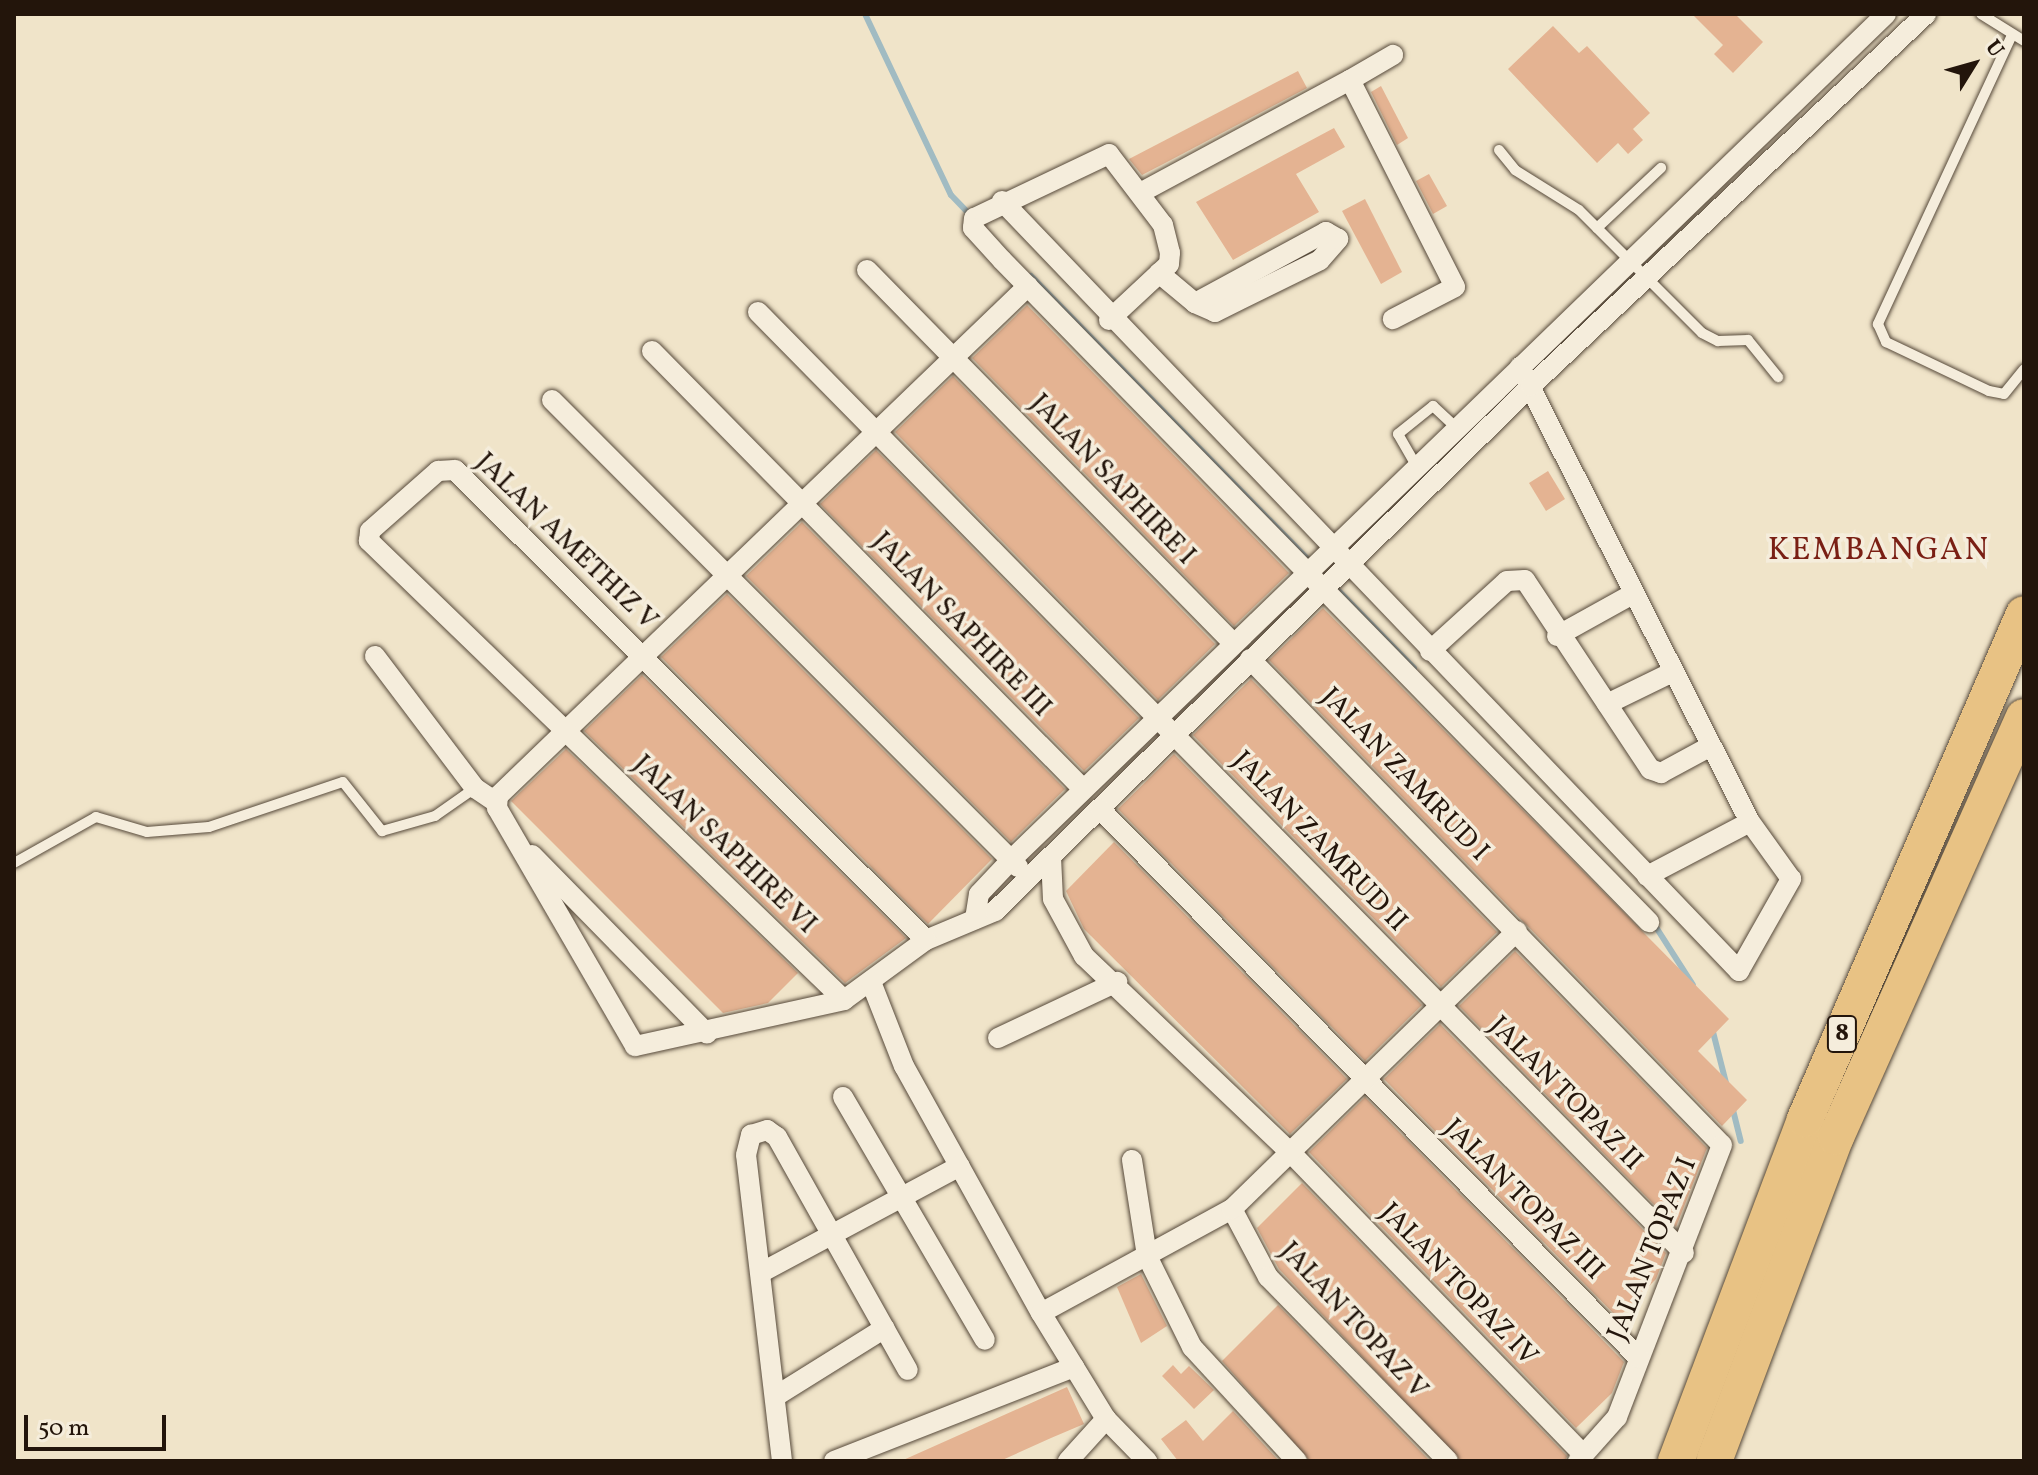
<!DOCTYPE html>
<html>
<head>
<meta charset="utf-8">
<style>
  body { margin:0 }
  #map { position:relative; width:2038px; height:1475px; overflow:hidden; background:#f0e4c9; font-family:Vollkorn,serif }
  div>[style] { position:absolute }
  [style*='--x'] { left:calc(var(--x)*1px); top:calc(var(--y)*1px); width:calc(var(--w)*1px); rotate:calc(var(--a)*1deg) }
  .stream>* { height:6px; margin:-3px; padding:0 3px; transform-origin:3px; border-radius:3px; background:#a1bbc2 }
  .building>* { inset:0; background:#e4b392 }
  .roads { filter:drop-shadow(0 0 2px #56493a) drop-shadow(0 0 2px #56493a) }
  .lane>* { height:10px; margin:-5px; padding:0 5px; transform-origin:5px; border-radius:5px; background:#f5eddc }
  .street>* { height:20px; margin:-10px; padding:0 10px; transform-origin:10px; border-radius:10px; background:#f5eddc }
  .highway>* { height:36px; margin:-18px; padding:0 18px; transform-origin:18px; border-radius:18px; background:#e8c284 }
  span { translate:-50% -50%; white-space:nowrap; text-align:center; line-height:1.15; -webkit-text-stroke:7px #f5eddc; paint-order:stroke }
  .shield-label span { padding:2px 6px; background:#f5eddc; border:2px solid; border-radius:6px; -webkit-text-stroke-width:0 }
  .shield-label { font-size:26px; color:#23150b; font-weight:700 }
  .street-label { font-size:28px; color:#23150b }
  .quarter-label { font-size:32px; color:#7a1f14; letter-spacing:2px }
  .frame { position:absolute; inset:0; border:16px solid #23150b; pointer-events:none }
  .north { position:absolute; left:1934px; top:24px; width:80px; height:80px; -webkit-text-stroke:6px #f5eddc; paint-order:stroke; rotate:53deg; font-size:22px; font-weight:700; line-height:32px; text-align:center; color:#23150b }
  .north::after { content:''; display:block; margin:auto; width:28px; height:36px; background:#23150b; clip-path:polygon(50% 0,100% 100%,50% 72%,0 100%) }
  .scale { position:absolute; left:24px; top:1415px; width:142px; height:36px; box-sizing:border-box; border:4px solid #23150b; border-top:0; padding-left:10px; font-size:24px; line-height:28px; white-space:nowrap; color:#23150b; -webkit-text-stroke:6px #f5eddc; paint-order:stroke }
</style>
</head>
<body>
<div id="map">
  <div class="stream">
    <i style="--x:865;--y:14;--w:200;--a:64.6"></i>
    <i style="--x:951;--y:195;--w:30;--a:46"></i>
    <i style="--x:1031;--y:276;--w:548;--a:45.67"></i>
    <i style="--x:1654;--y:924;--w:72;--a:57.4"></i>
    <i style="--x:1712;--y:1028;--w:57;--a:75.7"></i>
    <i style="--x:1732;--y:1106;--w:36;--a:76"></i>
  </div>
  <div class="building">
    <i style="clip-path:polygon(1692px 14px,1735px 14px,1763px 42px,1733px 73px,1714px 54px,1723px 45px)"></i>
    <i style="clip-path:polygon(1553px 26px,1579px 53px,1587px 46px,1650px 113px,1633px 129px,1643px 140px,1628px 154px,1618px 143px,1597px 163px,1508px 69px)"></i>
    <i style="clip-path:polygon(1298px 71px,1307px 88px,1169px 161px,1142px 175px,1129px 159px)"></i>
    <i style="clip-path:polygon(1381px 86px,1408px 138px,1397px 145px,1371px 92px)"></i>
    <i style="clip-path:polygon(1334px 128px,1345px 147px,1296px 174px,1319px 212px,1233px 260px,1196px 202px)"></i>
    <i style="clip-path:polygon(1429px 174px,1447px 206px,1433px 214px,1416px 181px)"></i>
    <i style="clip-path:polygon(1365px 199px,1402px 272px,1381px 284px,1342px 211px)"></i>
    <i style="clip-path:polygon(1027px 305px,1289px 573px,1234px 626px,972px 358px)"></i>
    <i style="clip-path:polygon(953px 376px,1215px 644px,1158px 700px,895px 432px)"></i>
    <i style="clip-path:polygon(876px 450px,1139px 718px,1084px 771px,820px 504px)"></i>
    <i style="clip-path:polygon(1548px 471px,1565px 499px,1546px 511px,1529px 483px)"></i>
    <i style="clip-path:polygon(802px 522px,1065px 789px,1011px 842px,746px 576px)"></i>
    <i style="clip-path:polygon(727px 594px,992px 859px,928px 924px,661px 657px)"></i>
    <i style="clip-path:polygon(1323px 608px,1729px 1019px,1698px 1051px,1747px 1100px,1722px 1126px,1269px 660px)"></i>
    <i style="clip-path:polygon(642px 675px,906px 938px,845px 983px,584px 731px)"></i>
    <i style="clip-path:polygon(1251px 679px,1497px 932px,1441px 987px,1193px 735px)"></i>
    <i style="clip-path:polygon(566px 749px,798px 973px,768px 1003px,723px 1013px,511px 801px)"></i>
    <i style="clip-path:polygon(1174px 754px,1422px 1005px,1365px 1061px,1118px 809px)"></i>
    <i style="clip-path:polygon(1114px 842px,1347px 1079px,1290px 1134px,1084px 929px,1066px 891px)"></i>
    <i style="clip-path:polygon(1515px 951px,1707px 1148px,1676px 1227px,1459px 1006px)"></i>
    <i style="clip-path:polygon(1440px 1024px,1666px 1253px,1656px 1279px,1618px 1318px,1384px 1079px)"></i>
    <i style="clip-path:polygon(1365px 1097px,1624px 1362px,1612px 1393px,1576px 1428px,1309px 1152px)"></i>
    <i style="clip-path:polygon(1302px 1183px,1567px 1456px,1565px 1461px,1461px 1461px,1279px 1269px,1257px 1228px)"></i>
    <i style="clip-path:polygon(1141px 1274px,1167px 1326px,1141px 1343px,1117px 1287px)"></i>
    <i style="clip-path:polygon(1278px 1305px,1430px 1461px,1310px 1461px,1222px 1361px)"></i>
    <i style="clip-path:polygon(1173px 1365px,1181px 1374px,1189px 1366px,1214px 1390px,1194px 1409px,1162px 1376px)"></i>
    <i style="clip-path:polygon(1067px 1387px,1084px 1424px,1051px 1438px,1000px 1461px,901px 1461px)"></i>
    <i style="clip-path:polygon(1233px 1411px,1279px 1461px,1178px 1461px,1161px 1439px,1186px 1420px,1203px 1441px)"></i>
  </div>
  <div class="roads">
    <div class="lane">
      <i style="--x:1981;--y:14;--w:51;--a:32.1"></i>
      <i style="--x:2012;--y:35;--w:319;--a:114.9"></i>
      <i style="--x:1878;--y:324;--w:20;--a:66"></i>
      <i style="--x:1886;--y:342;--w:114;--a:25.4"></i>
      <i style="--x:1989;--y:391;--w:15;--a:11"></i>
      <i style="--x:2004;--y:394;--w:32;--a:-51"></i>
      <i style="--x:1499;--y:150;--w:26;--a:51"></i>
      <i style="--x:1515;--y:170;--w:75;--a:32"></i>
      <i style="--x:1579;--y:210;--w:174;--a:45"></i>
      <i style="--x:1702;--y:333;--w:18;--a:27"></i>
      <i style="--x:1718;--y:341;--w:30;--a:-2"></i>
      <i style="--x:1748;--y:340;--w:48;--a:51"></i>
      <i style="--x:1597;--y:228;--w:88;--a:-43.2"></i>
      <i style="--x:1417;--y:467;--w:38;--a:-120"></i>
      <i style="--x:1398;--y:434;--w:45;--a:-38.7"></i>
      <i style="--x:1433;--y:406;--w:33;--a:43"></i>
      <i style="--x:14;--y:863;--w:94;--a:-29.3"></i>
      <i style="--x:96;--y:817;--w:53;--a:16.4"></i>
      <i style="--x:147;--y:832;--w:62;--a:-4.6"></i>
      <i style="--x:209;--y:827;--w:141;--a:-18.6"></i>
      <i style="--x:343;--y:782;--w:63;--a:51.5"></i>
      <i style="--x:382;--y:831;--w:55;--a:-15.8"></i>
      <i style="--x:435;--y:816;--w:49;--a:-35"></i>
    </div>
    <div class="street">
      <i style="--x:1350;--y:80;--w:50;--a:-30.2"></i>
      <i style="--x:1140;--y:193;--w:238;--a:-28.3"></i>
      <i style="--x:1350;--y:80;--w:232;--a:63.1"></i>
      <i style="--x:1455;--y:287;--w:70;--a:152.7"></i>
      <i style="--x:1002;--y:201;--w:1066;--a:46.25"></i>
      <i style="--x:1739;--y:971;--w:106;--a:-60.5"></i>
      <i style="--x:1791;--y:879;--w:70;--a:-125.7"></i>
      <i style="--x:1750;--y:822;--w:510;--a:-116.82"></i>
      <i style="--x:867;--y:270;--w:523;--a:45.54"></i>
      <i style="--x:1159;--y:273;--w:47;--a:39.8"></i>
      <i style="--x:1195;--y:303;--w:22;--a:24"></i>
      <i style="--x:1215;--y:312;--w:117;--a:-26.3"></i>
      <i style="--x:1320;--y:260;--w:28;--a:-49"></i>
      <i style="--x:1338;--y:239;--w:14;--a:-150"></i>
      <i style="--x:1326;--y:232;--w:149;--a:151.5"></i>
      <i style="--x:1028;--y:286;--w:736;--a:136.1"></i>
      <i style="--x:498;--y:796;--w:12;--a:95"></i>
      <i style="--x:497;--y:808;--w:275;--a:59.9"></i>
      <i style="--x:635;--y:1046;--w:214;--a:-12.4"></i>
      <i style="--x:844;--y:1000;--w:102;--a:-36.2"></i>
      <i style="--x:926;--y:940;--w:75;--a:-22.8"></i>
      <i style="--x:995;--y:911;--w:750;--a:-44.41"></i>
      <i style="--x:1531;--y:386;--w:543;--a:-43.28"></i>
      <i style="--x:758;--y:312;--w:1320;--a:45.46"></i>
      <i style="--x:1109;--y:320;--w:82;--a:-43"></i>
      <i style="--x:1169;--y:264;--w:11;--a:-85"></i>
      <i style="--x:1170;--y:253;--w:29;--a:-104"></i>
      <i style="--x:1163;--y:225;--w:89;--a:-127.3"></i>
      <i style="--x:1109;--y:154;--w:149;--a:154.6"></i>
      <i style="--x:974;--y:218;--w:10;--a:96"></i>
      <i style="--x:973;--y:228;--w:43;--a:47.8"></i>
      <i style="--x:1002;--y:260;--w:926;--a:45.66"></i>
      <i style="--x:652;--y:351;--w:614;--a:45.46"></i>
      <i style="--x:552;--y:400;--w:660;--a:45.06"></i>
      <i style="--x:1557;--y:636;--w:85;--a:-29"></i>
      <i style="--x:1430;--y:651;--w:104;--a:-42.3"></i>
      <i style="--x:1507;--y:581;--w:18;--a:-3"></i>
      <i style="--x:1525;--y:580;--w:227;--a:56.5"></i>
      <i style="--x:1650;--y:769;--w:12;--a:20"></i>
      <i style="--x:1661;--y:773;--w:57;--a:-28.4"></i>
      <i style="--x:375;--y:656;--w:166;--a:52.9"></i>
      <i style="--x:475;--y:788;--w:25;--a:34"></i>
      <i style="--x:1250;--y:659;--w:677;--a:45.84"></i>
      <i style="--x:1722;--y:1145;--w:292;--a:111.1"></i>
      <i style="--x:1617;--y:1417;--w:59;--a:131.6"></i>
      <i style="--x:1607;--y:704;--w:73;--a:-25.9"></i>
      <i style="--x:1100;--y:809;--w:769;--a:45.53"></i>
      <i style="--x:532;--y:855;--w:250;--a:45.6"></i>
      <i style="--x:1051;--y:857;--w:42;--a:87.3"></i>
      <i style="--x:1053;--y:899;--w:65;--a:61.5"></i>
      <i style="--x:1084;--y:956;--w:287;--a:43.6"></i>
      <i style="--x:1292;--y:1154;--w:419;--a:45.9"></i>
      <i style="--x:1647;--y:876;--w:116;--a:-27.7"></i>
      <i style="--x:975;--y:919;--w:25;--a:-81"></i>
      <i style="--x:979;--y:894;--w:47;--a:-46.7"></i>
      <i style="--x:1011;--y:860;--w:1217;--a:-44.03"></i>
      <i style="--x:871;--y:982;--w:90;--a:68.6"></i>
      <i style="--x:904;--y:1066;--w:282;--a:61"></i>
      <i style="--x:1041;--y:1313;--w:124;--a:58.5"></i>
      <i style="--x:1106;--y:1419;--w:59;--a:45.7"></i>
      <i style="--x:844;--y:1000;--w:661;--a:-135.98"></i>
      <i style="--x:369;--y:541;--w:10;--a:-84"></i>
      <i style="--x:370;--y:531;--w:91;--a:-41.4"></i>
      <i style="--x:438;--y:471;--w:17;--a:-3"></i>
      <i style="--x:455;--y:470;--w:665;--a:44.94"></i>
      <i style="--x:998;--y:1038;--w:132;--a:-25.2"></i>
      <i style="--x:843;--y:1097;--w:281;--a:59.7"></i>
      <i style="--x:1132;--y:1160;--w:97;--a:81.1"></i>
      <i style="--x:1147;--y:1256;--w:102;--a:63.7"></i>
      <i style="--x:1192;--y:1347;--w:155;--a:47.4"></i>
      <i style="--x:1232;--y:1209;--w:77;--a:62.1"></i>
      <i style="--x:1268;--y:1277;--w:257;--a:45.6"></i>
      <i style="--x:764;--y:1271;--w:222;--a:-28.2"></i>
      <i style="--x:1041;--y:1313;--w:217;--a:-28.6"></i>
      <i style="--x:1232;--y:1209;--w:398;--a:-44.3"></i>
      <i style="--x:776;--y:1396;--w:128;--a:-32"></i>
      <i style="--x:782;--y:1461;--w:308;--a:-96.7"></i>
      <i style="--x:746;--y:1155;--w:21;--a:-76"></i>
      <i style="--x:751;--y:1135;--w:17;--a:-17"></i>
      <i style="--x:767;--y:1130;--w:12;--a:35"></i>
      <i style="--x:777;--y:1137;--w:267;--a:60.7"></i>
      <i style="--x:834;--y:1461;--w:258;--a:-21.4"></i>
      <i style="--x:1068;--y:1461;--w:57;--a:-47.9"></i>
    </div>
    <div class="highway">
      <i style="--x:1676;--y:1461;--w:366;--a:-69.3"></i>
      <i style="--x:1805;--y:1119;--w:550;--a:-66.56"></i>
      <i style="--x:1714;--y:1461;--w:346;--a:-69.4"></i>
      <i style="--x:1836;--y:1137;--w:460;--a:-65.9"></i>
    </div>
  </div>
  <div class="shield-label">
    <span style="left:1842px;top:1034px">8</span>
  </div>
  <div class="street-label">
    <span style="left:1112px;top:480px;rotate:46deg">JALAN SAPHIRE I</span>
    <span style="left:566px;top:542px;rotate:44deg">JALAN AMETHIZ V</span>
    <span style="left:961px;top:625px;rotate:46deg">JALAN SAPHIRE III</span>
    <span style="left:1404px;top:775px;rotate:46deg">JALAN ZAMRUD I</span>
    <span style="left:1319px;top:842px;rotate:46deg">JALAN ZAMRUD II</span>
    <span style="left:724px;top:845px;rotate:44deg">JALAN SAPHIRE VI</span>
    <span style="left:1565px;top:1094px;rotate:45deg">JALAN TOPAZ II</span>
    <span style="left:1523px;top:1200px;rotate:45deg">JALAN TOPAZ III</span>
    <span style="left:1653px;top:1249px;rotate:-68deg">JALAN TOPAZ I</span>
    <span style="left:1458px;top:1285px;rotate:46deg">JALAN TOPAZ IV</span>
    <span style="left:1353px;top:1321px;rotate:47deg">JALAN TOPAZ V</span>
  </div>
  <div class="quarter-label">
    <span style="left:1879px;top:551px">KEMBANGAN</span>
  </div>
  <div class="frame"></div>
  <div class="north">U</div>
  <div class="scale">50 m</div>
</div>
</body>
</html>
